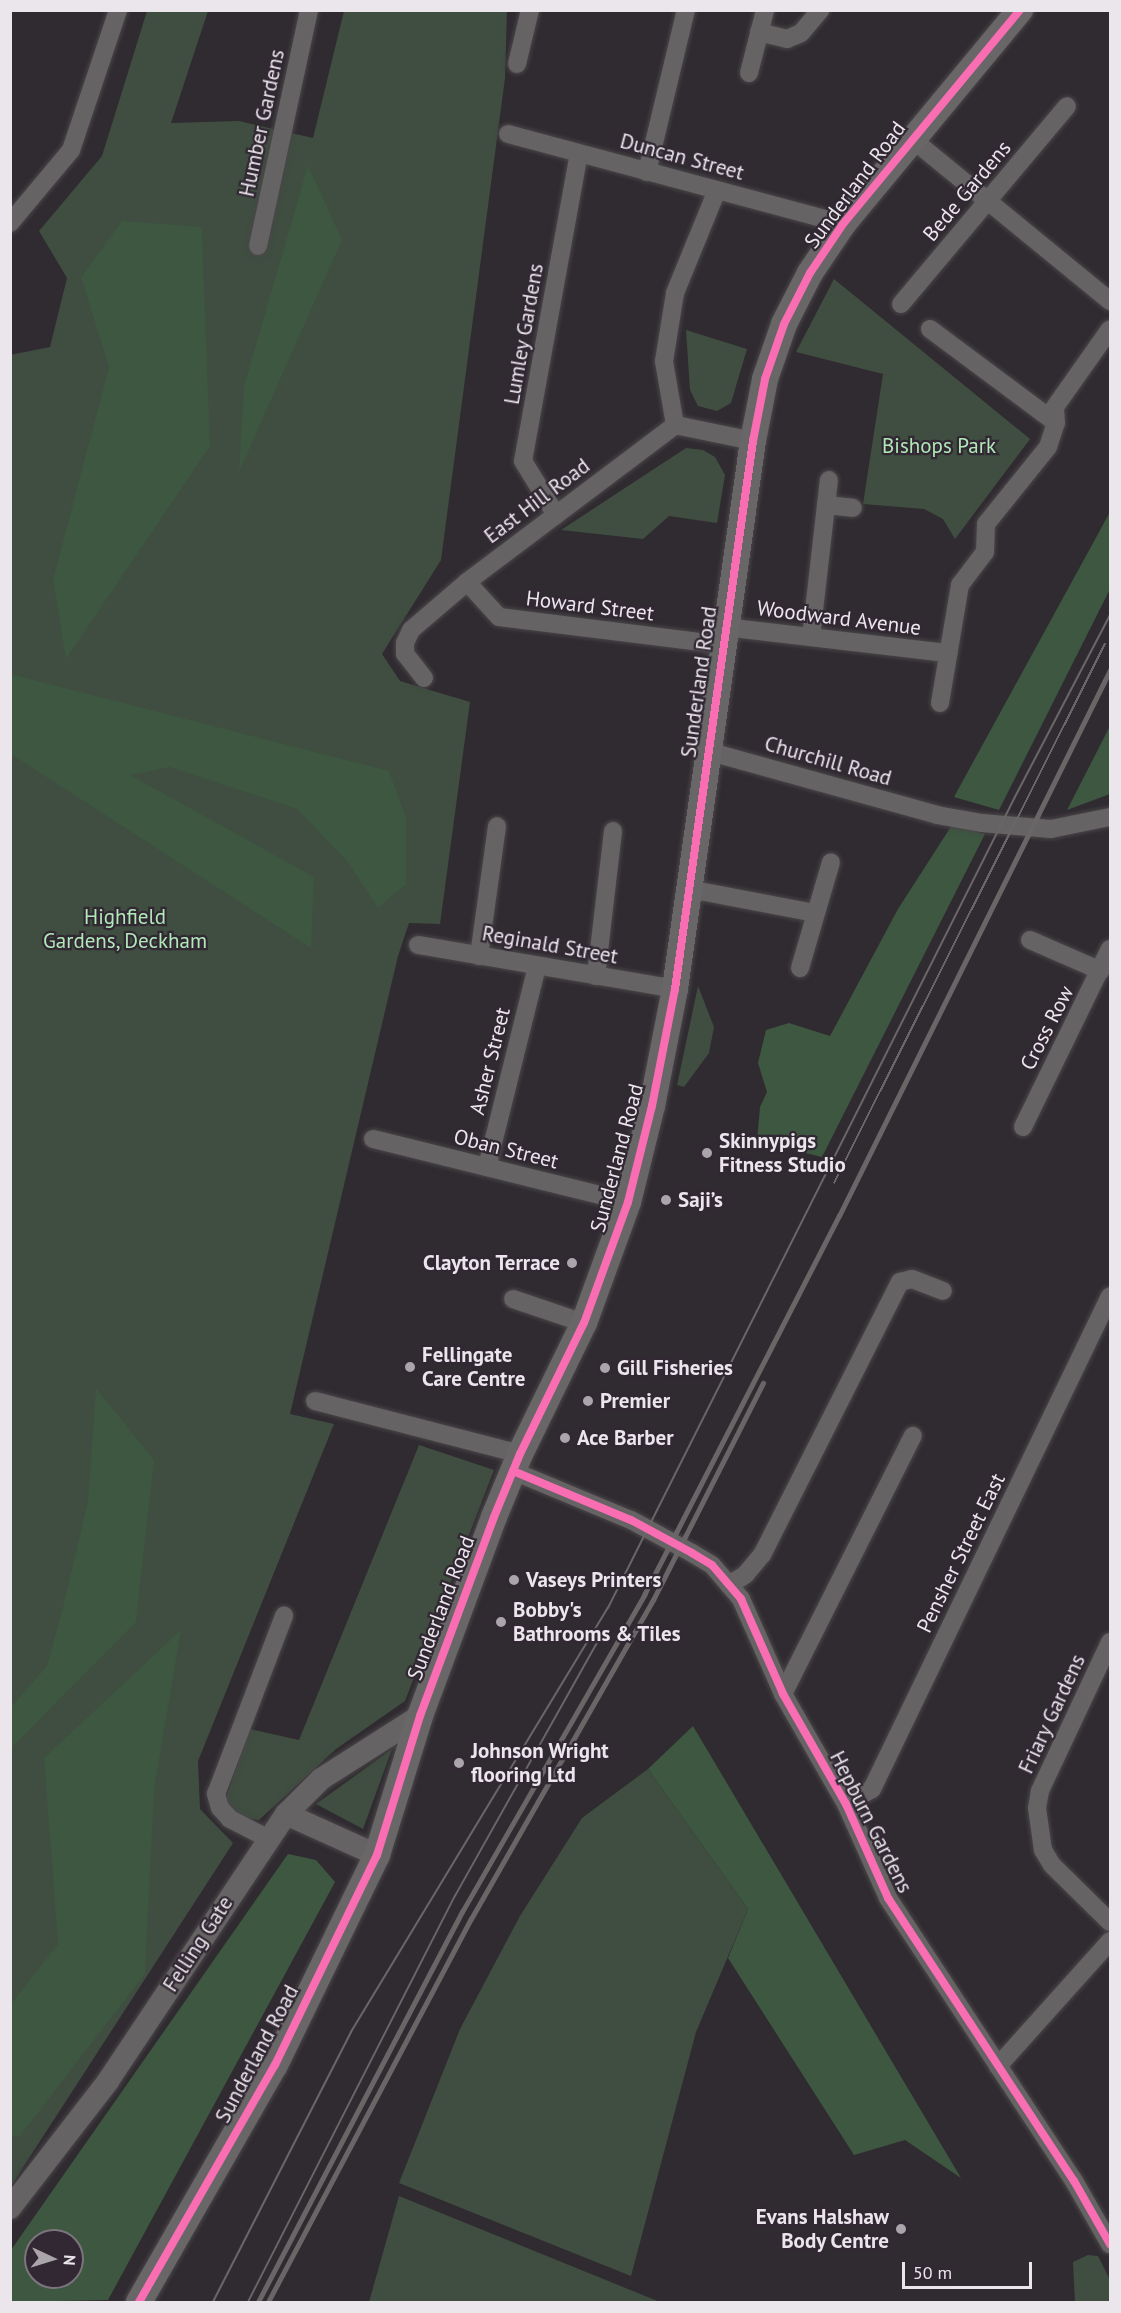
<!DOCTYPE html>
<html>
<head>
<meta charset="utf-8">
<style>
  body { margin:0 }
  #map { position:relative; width:1121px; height:2313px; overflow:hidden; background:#302b30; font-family:"PT Sans",sans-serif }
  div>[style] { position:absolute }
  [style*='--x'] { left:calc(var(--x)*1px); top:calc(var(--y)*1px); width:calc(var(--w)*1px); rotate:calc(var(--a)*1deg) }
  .green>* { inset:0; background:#3f4e40 }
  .forest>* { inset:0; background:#3d5740 }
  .roads { filter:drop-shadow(0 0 2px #494649) drop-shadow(0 0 2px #494649) }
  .minor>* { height:18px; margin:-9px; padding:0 9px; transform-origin:9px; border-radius:9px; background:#666364 }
  .tertiary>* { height:22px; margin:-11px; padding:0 11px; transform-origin:11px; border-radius:11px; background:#666364 }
  .secondary>* { height:26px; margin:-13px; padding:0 13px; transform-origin:13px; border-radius:13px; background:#696667 }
  .tram>* { height:1.5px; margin:-0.75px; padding:0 0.75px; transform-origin:0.75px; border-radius:0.75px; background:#6a6668 }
  .rail>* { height:4.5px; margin:-2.25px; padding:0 2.25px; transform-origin:2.25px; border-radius:2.25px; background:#6a6668 }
  .cycleway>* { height:8px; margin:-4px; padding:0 4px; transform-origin:4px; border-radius:4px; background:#f96db3 }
  .dots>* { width:16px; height:16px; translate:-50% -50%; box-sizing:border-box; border:3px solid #312833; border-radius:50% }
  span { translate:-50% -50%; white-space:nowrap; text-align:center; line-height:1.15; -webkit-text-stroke:4.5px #312833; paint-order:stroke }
  .street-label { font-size:21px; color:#ebe6ec }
  .park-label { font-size:21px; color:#b1e8b8 }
  .poi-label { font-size:21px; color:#ebe6ec; font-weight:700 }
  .left { translate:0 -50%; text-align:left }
  .right { translate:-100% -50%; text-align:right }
  .frame { position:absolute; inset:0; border:12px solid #ebe6ec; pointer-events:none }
  .north { position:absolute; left:24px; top:2229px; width:60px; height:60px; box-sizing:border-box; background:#312833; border:2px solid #7b747d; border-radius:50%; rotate:94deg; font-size:16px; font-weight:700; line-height:24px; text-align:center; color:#ebe6ec }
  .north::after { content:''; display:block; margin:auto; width:21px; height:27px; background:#aaa5aa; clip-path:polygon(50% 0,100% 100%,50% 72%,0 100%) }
  .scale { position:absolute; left:902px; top:2262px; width:130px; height:27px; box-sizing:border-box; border:3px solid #ebe6ec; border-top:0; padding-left:8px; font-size:18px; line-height:21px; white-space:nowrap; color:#ebe6ec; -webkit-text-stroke:4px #312833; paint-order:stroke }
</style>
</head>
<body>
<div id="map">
  <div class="green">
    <i style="clip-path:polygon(147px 11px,208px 11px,171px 123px,239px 121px,313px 138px,344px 11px,507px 11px,505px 78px,441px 560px,382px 654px,400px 681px,470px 702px,440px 924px,409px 923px,398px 956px,290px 1414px,334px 1424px,198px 1761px,200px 1809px,233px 1843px,11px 2186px,10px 355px,50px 347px,67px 278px,39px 231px,102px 156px)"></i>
    <i style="clip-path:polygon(834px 279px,1030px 439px,955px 539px,943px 519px,924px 509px,863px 504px,883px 374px,796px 352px)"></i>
    <i style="clip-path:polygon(686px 330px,747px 349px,731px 403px,717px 411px,698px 406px,690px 390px)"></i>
    <i style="clip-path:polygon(686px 448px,703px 450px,715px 457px,725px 475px,717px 523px,669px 516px,643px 539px,561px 530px)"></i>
    <i style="clip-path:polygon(698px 986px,714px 1027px,709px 1053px,684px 1087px,677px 1085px)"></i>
    <i style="clip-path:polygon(419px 1445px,494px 1470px,405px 1701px,336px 1749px,259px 1820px,236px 1817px,224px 1803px,250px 1729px,299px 1740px)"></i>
    <i style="clip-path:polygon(392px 1749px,363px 1829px,316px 1804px)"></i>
    <i style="clip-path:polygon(648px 1769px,748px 1909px,696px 2032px,631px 2276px,399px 2183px,460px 2029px,520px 1916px,582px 1818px)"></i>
    <i style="clip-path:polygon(399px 2196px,660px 2302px,369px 2302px)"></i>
    <i style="clip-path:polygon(1088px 2255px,1098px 2256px,1110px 2280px,1110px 2302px,1075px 2302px,1073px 2262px)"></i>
  </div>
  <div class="forest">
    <i style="clip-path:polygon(308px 165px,342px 240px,239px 472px,244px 386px)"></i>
    <i style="clip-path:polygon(122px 221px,202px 227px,210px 446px,66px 659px,53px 580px,109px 367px,81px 277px)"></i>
    <i style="clip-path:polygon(1110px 512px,1110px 589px,999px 810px,954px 797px)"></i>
    <i style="clip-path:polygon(10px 674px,389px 771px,406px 818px,406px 884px,378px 908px,347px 861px,297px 809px,170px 767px,130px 775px,314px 877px,311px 948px,11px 754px)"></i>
    <i style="clip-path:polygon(1110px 725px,1110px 794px,1067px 810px,1108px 730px)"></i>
    <i style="clip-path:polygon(952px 825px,985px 834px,822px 1157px,757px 1141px,760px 1107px,767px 1092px,758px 1063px,766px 1030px,789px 1023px,830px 1036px,898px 909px)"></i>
    <i style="clip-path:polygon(96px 1388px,154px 1460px,136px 1622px,11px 1748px,11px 1707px,47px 1666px,63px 1607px,88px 1501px)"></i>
    <i style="clip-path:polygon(181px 1630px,154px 1790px,145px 1974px,19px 2137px,11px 2135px,11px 2004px,58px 1944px,44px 1758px)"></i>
    <i style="clip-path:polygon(693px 1726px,961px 2178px,905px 2140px,854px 2155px,728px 1958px,748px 1909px,648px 1769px)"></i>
    <i style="clip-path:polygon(evenodd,288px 1854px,316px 1860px,335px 1882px,108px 2300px,11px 2302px,11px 2250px,288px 1854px,36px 2241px,72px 2241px,72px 2277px,36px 2277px,36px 2241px)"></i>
  </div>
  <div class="roads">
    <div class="minor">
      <i style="--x:759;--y:32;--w:29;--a:14"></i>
      <i style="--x:787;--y:39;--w:15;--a:-23"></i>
      <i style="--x:801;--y:33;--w:30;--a:-50"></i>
      <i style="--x:517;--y:64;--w:56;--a:-76.5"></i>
      <i style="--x:749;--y:73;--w:65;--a:-75.7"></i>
      <i style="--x:508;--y:134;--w:347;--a:15"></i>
      <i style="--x:912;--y:139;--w:256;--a:39.3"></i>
      <i style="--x:647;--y:172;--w:167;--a:-76.5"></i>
      <i style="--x:10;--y:223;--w:95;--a:-50.1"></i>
      <i style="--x:71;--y:150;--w:148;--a:-71.4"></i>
      <i style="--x:258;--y:246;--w:241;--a:-77.8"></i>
      <i style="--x:901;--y:304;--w:258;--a:-50"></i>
      <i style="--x:930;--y:329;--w:157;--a:36.7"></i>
      <i style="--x:675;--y:425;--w:65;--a:-99.8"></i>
      <i style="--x:664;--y:361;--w:69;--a:-80.8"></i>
      <i style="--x:675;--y:293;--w:111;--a:-67.8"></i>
      <i style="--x:826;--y:505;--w:27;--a:6"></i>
      <i style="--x:556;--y:515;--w:63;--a:-121.4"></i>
      <i style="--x:523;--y:461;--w:313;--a:-79.7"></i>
      <i style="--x:467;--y:582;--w:47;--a:47.6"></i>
      <i style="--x:499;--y:617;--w:226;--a:7.1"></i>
      <i style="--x:725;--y:627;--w:225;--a:6.7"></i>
      <i style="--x:811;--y:637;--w:158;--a:-83.5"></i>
      <i style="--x:424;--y:678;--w:31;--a:-128"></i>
      <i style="--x:405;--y:654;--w:11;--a:-90"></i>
      <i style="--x:405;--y:643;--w:14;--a:-65"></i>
      <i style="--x:411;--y:630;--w:74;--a:-40.6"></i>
      <i style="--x:467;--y:582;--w:261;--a:-37"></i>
      <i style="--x:675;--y:425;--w:80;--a:11.6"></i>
      <i style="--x:940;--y:703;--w:120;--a:-80.4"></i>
      <i style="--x:960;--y:585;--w:41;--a:-52.9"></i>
      <i style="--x:985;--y:552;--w:28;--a:-88"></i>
      <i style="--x:986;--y:524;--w:99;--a:-51.2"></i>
      <i style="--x:1048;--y:447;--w:25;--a:-72"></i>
      <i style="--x:1056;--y:423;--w:16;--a:-94"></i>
      <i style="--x:1055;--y:407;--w:95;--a:-54.8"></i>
      <i style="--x:707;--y:751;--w:239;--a:15.5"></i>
      <i style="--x:937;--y:815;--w:46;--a:10.1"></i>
      <i style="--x:982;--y:823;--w:69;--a:5"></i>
      <i style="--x:1051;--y:829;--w:60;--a:-11.5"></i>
      <i style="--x:689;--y:889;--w:128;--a:10.8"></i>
      <i style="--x:1030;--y:940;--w:77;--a:23.6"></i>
      <i style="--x:418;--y:945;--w:261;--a:9.7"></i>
      <i style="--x:479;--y:956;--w:131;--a:-82.1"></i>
      <i style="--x:800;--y:968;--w:110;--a:-73.7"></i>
      <i style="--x:596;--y:976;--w:146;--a:-83.3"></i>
      <i style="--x:1023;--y:1127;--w:198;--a:-64"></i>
      <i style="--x:373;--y:1139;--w:263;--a:13.9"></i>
      <i style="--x:487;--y:1167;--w:207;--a:-76"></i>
      <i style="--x:513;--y:1299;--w:75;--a:18.7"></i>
      <i style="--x:315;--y:1401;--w:212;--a:14.5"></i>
      <i style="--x:513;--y:1471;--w:128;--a:22.6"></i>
      <i style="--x:631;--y:1520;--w:69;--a:28.4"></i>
      <i style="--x:692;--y:1553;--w:23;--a:31"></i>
      <i style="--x:712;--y:1565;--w:45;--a:49.5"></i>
      <i style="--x:741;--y:1599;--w:104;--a:66.1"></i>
      <i style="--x:783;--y:1694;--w:127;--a:60.2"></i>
      <i style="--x:846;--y:1804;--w:103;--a:65.9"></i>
      <i style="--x:888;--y:1898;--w:339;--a:56.7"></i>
      <i style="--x:1074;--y:2181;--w:73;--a:60.3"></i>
      <i style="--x:729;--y:1585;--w:19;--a:-32"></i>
      <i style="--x:745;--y:1575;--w:26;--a:-50"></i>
      <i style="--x:762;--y:1555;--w:306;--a:-63.2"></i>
      <i style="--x:900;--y:1282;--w:12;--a:-14"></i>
      <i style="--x:912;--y:1279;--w:33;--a:21"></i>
      <i style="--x:1110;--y:1642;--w:165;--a:115.2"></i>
      <i style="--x:1040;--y:1791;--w:17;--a:100"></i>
      <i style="--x:1037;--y:1808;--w:42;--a:81.9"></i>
      <i style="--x:1043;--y:1850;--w:17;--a:59"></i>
      <i style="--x:1052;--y:1865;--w:81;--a:44.5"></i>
      <i style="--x:783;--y:1694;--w:289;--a:-63.3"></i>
      <i style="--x:846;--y:1804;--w:30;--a:-30"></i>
      <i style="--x:872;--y:1789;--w:547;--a:-64.23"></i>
      <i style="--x:267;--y:1838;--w:42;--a:-152.8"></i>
      <i style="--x:230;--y:1819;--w:15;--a:-132"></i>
      <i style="--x:220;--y:1808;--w:15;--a:-106"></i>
      <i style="--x:216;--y:1794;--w:191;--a:-69.1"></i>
      <i style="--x:998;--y:2066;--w:168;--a:-48.1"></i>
    </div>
    <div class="tertiary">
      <i style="--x:286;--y:1814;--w:100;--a:24.3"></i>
      <i style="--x:10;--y:2208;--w:160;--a:-52.3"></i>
      <i style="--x:108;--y:2081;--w:321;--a:-56.3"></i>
      <i style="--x:286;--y:1814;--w:49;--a:-45"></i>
      <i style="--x:321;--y:1779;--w:117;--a:-32.5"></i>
    </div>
    <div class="secondary">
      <i style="--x:139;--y:2302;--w:273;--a:-60.2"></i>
      <i style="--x:275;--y:2065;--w:233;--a:-64.1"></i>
      <i style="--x:377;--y:1855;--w:145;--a:-72.8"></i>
      <i style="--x:420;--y:1716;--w:212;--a:-69.6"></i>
      <i style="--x:494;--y:1517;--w:68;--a:-67.6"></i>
      <i style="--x:520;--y:1454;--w:146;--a:-64"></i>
      <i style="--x:584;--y:1323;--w:129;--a:-70"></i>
      <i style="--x:628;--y:1202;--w:99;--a:-76"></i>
      <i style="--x:652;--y:1106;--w:119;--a:-78.9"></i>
      <i style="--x:675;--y:989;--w:554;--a:-81.9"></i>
      <i style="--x:753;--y:441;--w:63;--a:-79"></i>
      <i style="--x:765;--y:379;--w:58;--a:-70.9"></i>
      <i style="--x:784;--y:324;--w:57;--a:-63"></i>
      <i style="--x:810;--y:273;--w:59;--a:-56"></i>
      <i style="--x:843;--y:224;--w:278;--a:-50.4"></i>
    </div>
  </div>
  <div class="tram">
    <i style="--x:834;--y:1183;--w:603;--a:-63.31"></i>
    <i style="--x:213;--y:2302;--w:303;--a:-62.9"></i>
    <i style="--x:351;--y:2032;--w:496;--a:-58.8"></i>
    <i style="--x:608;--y:1608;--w:907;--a:-63.35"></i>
    <i style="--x:1015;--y:797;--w:205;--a:-62.4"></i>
    <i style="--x:248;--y:2302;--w:456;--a:-63"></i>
    <i style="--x:455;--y:1896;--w:300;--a:-60.7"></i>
  </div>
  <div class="rail">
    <i style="--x:258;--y:2302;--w:440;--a:-62.4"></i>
    <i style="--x:462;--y:1912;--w:366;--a:-60.1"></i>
    <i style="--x:644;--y:1595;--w:426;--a:-62.8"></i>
    <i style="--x:839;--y:1216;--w:610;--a:-63.6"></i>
    <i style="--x:268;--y:2302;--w:433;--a:-62.1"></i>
    <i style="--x:471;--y:1919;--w:367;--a:-60.3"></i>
    <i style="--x:653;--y:1600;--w:243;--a:-63.1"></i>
  </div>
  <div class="cycleway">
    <i style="--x:513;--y:1471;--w:128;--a:22.6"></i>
    <i style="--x:631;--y:1520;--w:69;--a:28.4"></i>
    <i style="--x:692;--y:1553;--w:23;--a:31"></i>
    <i style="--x:712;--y:1565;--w:45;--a:49.5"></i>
    <i style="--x:741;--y:1599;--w:104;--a:66.1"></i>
    <i style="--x:783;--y:1694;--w:127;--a:60.2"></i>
    <i style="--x:846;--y:1804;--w:103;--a:65.9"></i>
    <i style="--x:888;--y:1898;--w:339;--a:56.7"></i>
    <i style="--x:1074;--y:2181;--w:73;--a:60.3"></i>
    <i style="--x:139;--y:2302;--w:273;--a:-60.2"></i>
    <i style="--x:275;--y:2065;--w:233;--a:-64.1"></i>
    <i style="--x:377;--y:1855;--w:145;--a:-72.8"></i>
    <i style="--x:420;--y:1716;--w:212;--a:-69.6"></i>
    <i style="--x:494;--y:1517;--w:68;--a:-67.6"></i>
    <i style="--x:520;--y:1454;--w:146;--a:-64"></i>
    <i style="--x:584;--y:1323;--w:129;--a:-70"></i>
    <i style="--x:628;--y:1202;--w:99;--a:-76"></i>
    <i style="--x:652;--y:1106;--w:119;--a:-78.9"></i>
    <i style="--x:675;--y:989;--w:554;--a:-81.9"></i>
    <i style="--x:753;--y:441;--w:63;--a:-79"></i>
    <i style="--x:765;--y:379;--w:58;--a:-70.9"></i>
    <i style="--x:784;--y:324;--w:57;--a:-63"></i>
    <i style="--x:810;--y:273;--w:59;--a:-56"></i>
    <i style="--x:843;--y:224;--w:278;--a:-50.4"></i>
  </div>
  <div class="dots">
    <i style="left:707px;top:1153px;background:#aaa5aa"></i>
    <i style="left:666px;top:1200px;background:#aaa5aa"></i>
    <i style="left:572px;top:1263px;background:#aaa5aa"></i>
    <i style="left:410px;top:1367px;background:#aaa5aa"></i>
    <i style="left:605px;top:1368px;background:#aaa5aa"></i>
    <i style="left:588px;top:1401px;background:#aaa5aa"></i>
    <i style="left:565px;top:1438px;background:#aaa5aa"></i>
    <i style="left:514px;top:1580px;background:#aaa5aa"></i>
    <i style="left:501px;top:1622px;background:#aaa5aa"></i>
    <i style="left:459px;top:1763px;background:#aaa5aa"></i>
    <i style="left:901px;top:2229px;background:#aaa5aa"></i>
  </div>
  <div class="street-label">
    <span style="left:262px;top:123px;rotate:-78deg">Humber Gardens</span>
    <span style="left:682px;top:157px;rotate:15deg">Duncan Street</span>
    <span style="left:855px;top:185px;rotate:-53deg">Sunderland Road</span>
    <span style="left:967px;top:191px;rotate:-50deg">Bede Gardens</span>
    <span style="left:524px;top:334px;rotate:-80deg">Lumley Gardens</span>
    <span style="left:537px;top:501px;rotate:-37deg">East Hill Road</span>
    <span style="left:590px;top:606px;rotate:7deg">Howard Street</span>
    <span style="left:839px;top:618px;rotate:7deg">Woodward Avenue</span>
    <span style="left:699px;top:682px;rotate:-82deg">Sunderland Road</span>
    <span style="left:828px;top:761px;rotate:16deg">Churchill Road</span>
    <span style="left:550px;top:945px;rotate:10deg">Reginald Street</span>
    <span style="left:1047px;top:1028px;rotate:-63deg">Cross Row</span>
    <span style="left:490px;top:1061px;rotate:-76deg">Asher Street</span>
    <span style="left:506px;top:1149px;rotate:14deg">Oban Street</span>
    <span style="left:617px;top:1158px;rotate:-75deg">Sunderland Road</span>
    <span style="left:961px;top:1553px;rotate:-64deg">Pensher Street East</span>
    <span style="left:441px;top:1608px;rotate:-69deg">Sunderland Road</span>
    <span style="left:1052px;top:1714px;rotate:-65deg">Friary Gardens</span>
    <span style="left:871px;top:1822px;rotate:63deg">Hepburn Gardens</span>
    <span style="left:198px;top:1944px;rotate:-57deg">Felling Gate</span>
    <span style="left:257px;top:2054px;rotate:-62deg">Sunderland Road</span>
  </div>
  <div class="park-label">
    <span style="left:939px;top:446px">Bishops Park</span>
    <span style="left:125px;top:929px">Highfield<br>Gardens, Deckham</span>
  </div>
  <div class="poi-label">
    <span class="left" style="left:719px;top:1153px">Skinnypigs<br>Fitness Studio</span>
    <span class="left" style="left:678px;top:1200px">Saji’s</span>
    <span class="right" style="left:560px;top:1263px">Clayton Terrace</span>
    <span class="left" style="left:422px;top:1367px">Fellingate<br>Care Centre</span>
    <span class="left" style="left:617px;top:1368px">Gill Fisheries</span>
    <span class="left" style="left:600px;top:1401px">Premier</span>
    <span class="left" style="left:577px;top:1438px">Ace Barber</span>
    <span class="left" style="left:526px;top:1580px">Vaseys Printers</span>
    <span class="left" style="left:513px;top:1622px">Bobby's<br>Bathrooms &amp; Tiles</span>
    <span class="left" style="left:471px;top:1763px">Johnson Wright<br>flooring Ltd</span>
    <span class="right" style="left:889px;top:2229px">Evans Halshaw<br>Body Centre</span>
  </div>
  <div class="frame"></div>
  <div class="north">N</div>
  <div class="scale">50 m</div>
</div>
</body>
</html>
